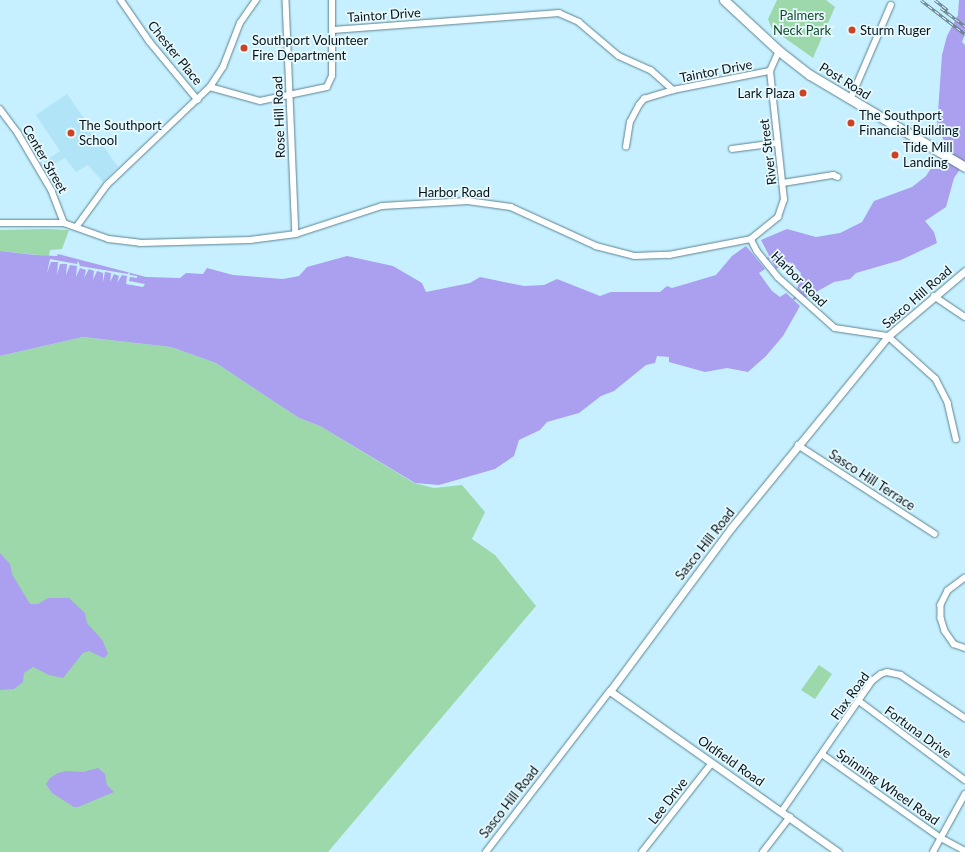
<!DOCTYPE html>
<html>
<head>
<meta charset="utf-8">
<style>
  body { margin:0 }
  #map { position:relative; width:965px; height:852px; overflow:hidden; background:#c6f0ff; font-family:Lato,sans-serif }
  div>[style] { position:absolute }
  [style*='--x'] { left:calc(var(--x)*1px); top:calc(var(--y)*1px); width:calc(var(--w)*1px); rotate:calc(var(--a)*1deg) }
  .built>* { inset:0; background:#b1e4f6 }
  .green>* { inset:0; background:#9cd8aa }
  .water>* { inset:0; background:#ab9fef }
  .pier>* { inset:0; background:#c6f0ff }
  .stream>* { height:1.5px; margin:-0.75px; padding:0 0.75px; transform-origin:0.75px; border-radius:0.75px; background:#ab9fef }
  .roads { filter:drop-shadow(0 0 1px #5c8391) drop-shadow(0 0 1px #5c8391) }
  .minor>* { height:5.5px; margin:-2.75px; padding:0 2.75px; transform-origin:2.75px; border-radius:2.75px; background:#fff }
  .tertiary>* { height:7px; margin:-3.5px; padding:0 3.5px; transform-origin:3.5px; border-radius:3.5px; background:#fff }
  .primary>* { height:9px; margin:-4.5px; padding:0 4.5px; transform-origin:4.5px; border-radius:4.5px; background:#fff }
  .rail>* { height:3px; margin-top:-1.5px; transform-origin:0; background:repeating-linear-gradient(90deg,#e8f9fe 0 4.5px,#65818b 0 9px); box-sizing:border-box; border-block:1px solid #65818b }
  .dots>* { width:11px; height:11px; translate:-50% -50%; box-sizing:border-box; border:2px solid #e8f9fe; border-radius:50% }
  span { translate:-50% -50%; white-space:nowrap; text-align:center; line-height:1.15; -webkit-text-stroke:3.5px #e8f9fe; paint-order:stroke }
  .street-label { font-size:13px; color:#051419 }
  .park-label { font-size:13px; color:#114b26 }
  .poi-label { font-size:13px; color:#051419 }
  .left { translate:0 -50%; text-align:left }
  .right { translate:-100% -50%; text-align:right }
</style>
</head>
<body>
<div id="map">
  <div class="built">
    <i style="clip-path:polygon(67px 94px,118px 167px,103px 182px,88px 165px,76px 172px,65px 158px,44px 170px,41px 164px,60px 151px,36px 115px)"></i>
  </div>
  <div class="green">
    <i style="clip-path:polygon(777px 0,826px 0,835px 7px,813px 58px,772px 29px,768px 19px)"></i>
    <i style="clip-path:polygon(47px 229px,69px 230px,62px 249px,50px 250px,49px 256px,0 251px,0 230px)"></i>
    <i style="clip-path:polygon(83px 337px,171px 347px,216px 363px,299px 418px,320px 426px,414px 483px,434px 488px,462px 485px,485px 512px,472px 539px,495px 555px,536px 606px,328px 852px,0 852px,0 356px)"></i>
    <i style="clip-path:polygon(819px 665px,832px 674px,815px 699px,801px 690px)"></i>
  </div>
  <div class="water">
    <i style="clip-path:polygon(959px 0,965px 0,965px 34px,962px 42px,965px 45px,965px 162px,954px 178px,946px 207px,925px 221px,934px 232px,937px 243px,901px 260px,856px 273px,850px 279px,834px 282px,805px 298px,797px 290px,801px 273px,790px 262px,776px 269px,761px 240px,787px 229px,816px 237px,840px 233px,862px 222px,874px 201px,912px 187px,926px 176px,939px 156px,944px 141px,937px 126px,942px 55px,947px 36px,958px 15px)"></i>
    <i style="clip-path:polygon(746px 246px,765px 269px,759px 273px,772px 291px,780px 297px,786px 293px,800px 306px,783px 336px,766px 356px,748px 372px,727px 368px,705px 372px,669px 362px,669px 357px,657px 356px,655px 363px,646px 365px,614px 391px,601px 396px,579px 413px,547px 422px,540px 430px,519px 440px,514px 456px,495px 469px,439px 485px,415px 483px,320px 426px,299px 418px,216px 363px,171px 347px,83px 337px,0 356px,0 251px,36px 255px,57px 256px,58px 254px,146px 277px,180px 278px,186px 273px,203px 274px,207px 268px,233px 275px,283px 279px,299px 276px,307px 267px,347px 256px,393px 266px,422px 283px,426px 292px,470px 283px,480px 277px,524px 286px,544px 285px,557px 279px,600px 296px,611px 292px,660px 292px,667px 286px,672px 288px,716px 275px,732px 256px)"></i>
    <i style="clip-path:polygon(0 553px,10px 564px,12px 574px,30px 604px,38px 604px,48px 598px,69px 598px,85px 613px,87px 623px,103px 641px,108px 654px,104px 658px,89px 651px,83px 653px,63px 678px,49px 675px,33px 667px,24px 673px,23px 682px,14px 689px,0 690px)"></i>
    <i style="clip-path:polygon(98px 768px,105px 774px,107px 785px,114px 792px,78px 807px,74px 807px,52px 793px,46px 784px,50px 778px,58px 773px,66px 771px,83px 772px)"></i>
  </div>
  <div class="pier">
    <i style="clip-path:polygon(50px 259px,77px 264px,78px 261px,80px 266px,128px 274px,129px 272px,130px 275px,137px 276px,137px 278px,130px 277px,129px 281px,145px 284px,143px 287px,126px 284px,127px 276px,122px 275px,117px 283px,119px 276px,114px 274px,110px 282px,111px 273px,105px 272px,103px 282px,103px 273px,97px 271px,93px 280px,94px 271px,89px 269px,84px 278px,86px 270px,80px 268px,76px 277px,77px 266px,70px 265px,66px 275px,67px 264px,60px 264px,57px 275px,58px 262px,51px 262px,47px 273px)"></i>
  </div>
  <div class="stream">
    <i style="--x:766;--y:260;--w:6;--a:-31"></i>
    <i style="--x:793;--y:300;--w:6;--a:-45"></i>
  </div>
  <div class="roads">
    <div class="minor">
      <i style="--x:121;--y:0;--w:51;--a:55.4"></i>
      <i style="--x:150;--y:42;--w:75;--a:50.4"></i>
      <i style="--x:286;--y:0;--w:234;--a:87.6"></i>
      <i style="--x:333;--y:30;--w:227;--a:-4.3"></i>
      <i style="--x:559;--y:13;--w:22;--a:24"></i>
      <i style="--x:579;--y:22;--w:52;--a:40.4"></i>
      <i style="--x:619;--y:56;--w:35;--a:24"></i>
      <i style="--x:651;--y:70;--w:30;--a:42"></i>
      <i style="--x:673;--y:90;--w:99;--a:-11.1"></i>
      <i style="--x:210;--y:87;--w:52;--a:15.6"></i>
      <i style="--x:260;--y:101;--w:68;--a:-11.8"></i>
      <i style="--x:327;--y:87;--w:12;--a:-66"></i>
      <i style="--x:332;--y:76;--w:76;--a:-90"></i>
      <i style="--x:850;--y:100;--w:103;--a:-66.7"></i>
      <i style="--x:0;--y:109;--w:30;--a:53"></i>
      <i style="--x:18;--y:133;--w:67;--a:59.6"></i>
      <i style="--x:52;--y:191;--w:34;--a:69"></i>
      <i style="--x:626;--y:147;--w:25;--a:-81"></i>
      <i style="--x:630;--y:122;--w:19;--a:-62"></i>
      <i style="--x:639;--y:105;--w:8;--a:-50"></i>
      <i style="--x:644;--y:99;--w:30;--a:-17"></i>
      <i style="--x:732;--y:149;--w:45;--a:-7.6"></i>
      <i style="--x:783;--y:183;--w:51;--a:-9.1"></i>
      <i style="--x:833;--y:175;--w:5;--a:22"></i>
      <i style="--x:0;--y:223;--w:64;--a:0"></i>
      <i style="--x:64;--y:223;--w:48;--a:19.6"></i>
      <i style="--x:109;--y:239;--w:31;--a:7"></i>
      <i style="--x:140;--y:243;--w:110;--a:-1.6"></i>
      <i style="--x:250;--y:240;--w:46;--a:-7.4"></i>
      <i style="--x:296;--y:234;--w:90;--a:-18"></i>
      <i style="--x:382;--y:206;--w:86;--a:-3.3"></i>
      <i style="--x:468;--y:201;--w:43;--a:7.9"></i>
      <i style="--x:511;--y:207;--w:94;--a:24.6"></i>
      <i style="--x:596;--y:246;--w:40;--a:14.4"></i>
      <i style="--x:635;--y:256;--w:34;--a:-2"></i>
      <i style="--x:669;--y:255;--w:84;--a:-11"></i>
      <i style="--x:751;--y:239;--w:13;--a:63"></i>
      <i style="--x:757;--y:251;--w:33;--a:51"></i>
      <i style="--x:778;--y:277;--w:76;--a:41.8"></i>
      <i style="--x:835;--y:328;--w:54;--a:8.6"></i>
      <i style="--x:888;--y:336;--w:64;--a:41.9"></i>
      <i style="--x:936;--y:379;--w:27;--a:63"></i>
      <i style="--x:948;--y:403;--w:37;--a:77"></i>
      <i style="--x:77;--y:226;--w:51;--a:-53.8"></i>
      <i style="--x:107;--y:185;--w:142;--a:-43.6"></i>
      <i style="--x:210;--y:87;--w:24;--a:-57"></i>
      <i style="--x:223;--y:67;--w:47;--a:-68.9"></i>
      <i style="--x:240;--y:23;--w:28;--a:-55"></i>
      <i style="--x:751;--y:239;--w:35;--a:-39"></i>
      <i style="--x:778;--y:217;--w:18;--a:-71"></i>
      <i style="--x:784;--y:200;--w:130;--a:-96.2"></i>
      <i style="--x:770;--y:71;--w:22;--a:-66"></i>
      <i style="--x:934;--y:296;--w:37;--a:34"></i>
      <i style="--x:798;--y:445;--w:163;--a:33"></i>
      <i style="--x:965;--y:578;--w:21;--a:143"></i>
      <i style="--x:948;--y:591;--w:16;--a:117"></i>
      <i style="--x:941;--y:605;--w:13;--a:90"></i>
      <i style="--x:941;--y:618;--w:14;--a:73"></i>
      <i style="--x:945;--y:631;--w:16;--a:55"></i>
      <i style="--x:954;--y:644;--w:12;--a:20"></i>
      <i style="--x:859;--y:701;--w:132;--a:36.7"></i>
      <i style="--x:822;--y:754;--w:146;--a:35.2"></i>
      <i style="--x:941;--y:838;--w:27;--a:28"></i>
      <i style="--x:782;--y:811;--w:158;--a:-55.3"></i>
      <i style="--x:872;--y:681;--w:11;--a:-38"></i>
      <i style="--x:881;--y:674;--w:6;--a:-18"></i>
      <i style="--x:887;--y:672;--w:14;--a:12"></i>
      <i style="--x:901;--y:675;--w:77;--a:33.9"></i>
      <i style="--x:486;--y:852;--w:203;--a:-52.4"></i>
      <i style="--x:642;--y:852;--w:113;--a:-51.8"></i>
      <i style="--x:763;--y:852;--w:44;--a:-52.4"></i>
      <i style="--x:933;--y:852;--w:66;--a:-61.1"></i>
    </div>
    <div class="tertiary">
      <i style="--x:838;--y:852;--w:279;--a:-144.8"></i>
      <i style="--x:610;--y:691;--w:203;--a:-53.4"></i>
      <i style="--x:731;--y:528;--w:248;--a:-50.7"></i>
      <i style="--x:888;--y:336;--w:101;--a:-40.2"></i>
    </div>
    <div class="primary">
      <i style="--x:724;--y:0;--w:75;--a:42.8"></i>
      <i style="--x:779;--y:51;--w:39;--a:38"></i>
      <i style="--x:810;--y:75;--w:180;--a:30.7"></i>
    </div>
  </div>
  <div class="rail">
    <i style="--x:921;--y:0;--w:56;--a:37.7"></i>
    <i style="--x:935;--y:0;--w:16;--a:38"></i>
    <i style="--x:941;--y:8;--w:30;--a:37"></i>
  </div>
  <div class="dots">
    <i style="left:852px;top:30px;background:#cc4223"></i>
    <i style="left:244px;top:48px;background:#cc4223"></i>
    <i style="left:803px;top:93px;background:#cc4223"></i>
    <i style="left:851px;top:123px;background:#cc4223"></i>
    <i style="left:71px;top:133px;background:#cc4223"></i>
    <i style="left:895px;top:155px;background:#cc4223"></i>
  </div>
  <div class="street-label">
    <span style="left:384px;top:15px;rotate:-4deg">Taintor Drive</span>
    <span style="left:175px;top:53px;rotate:51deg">Chester Place</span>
    <span style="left:716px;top:71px;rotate:-11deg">Taintor Drive</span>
    <span style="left:845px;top:81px;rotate:32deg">Post Road</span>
    <span style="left:279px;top:117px;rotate:-92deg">Rose Hill Road</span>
    <span style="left:768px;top:152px;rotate:-97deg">River Street</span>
    <span style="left:45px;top:159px;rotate:60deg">Center Street</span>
    <span style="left:454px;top:192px">Harbor Road</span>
    <span style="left:799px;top:279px;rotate:45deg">Harbor Road</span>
    <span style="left:917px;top:297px;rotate:-41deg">Sasco Hill Road</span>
    <span style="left:872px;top:480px;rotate:33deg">Sasco Hill Terrace</span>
    <span style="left:705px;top:544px;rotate:-52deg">Sasco Hill Road</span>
    <span style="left:850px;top:696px;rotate:-54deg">Flax Road</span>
    <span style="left:918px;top:732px;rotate:36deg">Fortuna Drive</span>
    <span style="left:731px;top:761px;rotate:35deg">Oldfield Road</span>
    <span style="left:888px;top:787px;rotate:35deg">Spinning Wheel Road</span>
    <span style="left:668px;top:801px;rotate:-52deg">Lee Drive</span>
    <span style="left:509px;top:802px;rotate:-52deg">Sasco Hill Road</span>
  </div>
  <div class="park-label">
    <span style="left:802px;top:23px">Palmers<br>Neck Park</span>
  </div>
  <div class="poi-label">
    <span class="left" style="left:860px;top:30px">Sturm Ruger</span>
    <span class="left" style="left:252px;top:48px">Southport Volunteer<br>Fire Department</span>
    <span class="right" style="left:795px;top:93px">Lark Plaza</span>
    <span class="left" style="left:859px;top:123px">The Southport<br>Financial Building</span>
    <span class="left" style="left:79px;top:133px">The Southport<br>School</span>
    <span class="left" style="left:903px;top:155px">Tide Mill<br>Landing</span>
  </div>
</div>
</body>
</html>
